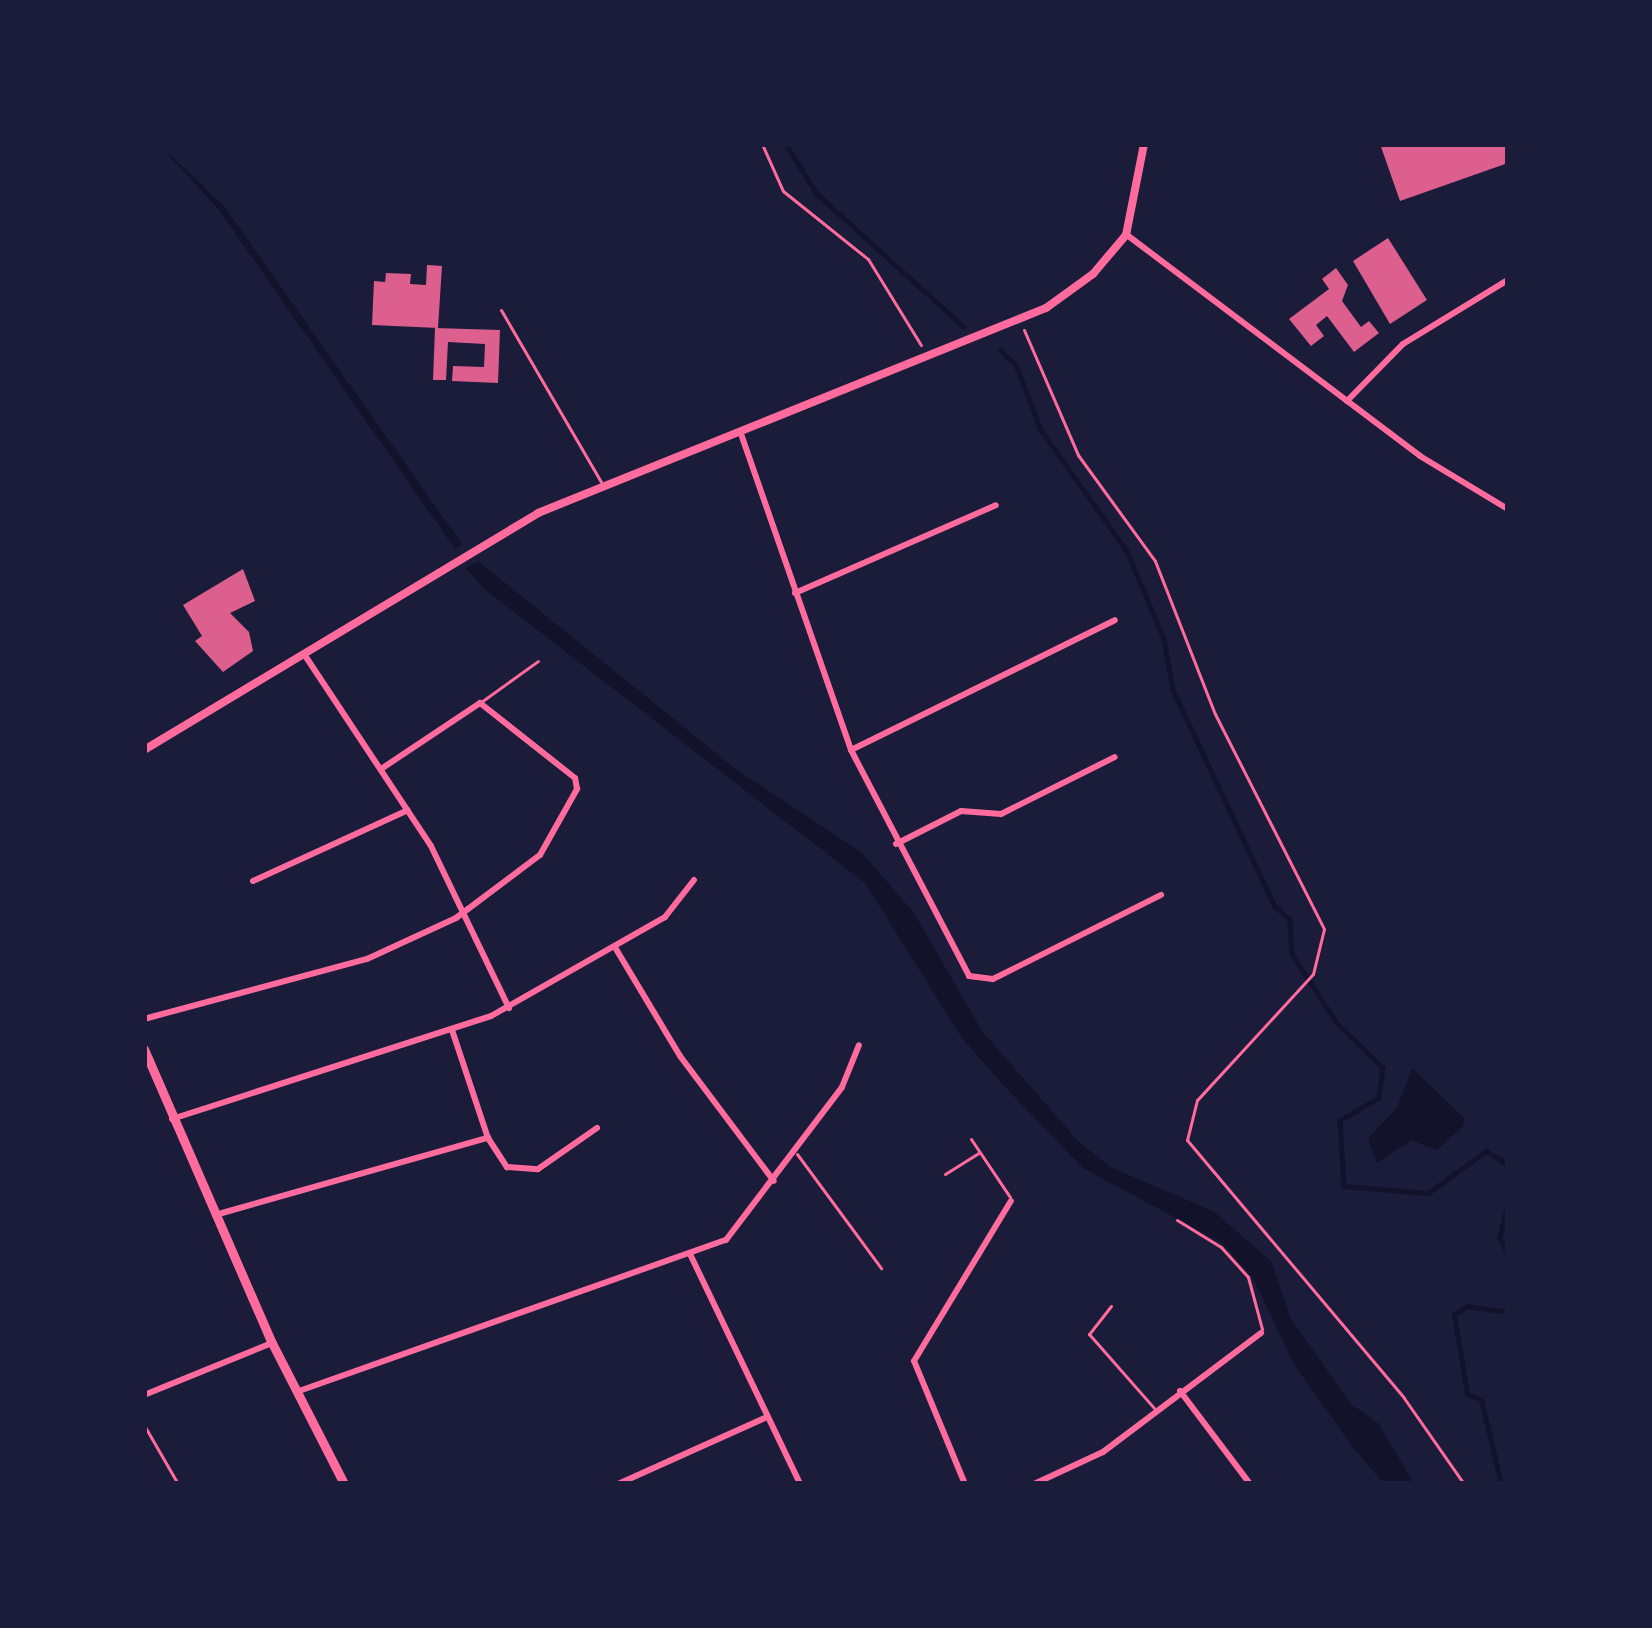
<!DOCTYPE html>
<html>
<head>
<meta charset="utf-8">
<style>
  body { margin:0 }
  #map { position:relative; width:1652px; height:1628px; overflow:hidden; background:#1b1b3a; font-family:Jost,sans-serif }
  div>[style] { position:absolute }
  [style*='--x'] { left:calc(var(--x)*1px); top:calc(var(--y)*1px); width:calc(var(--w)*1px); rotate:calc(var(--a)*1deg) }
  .water>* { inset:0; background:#12122b }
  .stream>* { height:4.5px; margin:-2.25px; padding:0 2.25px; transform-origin:2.25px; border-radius:2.25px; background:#12122b }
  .building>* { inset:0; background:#dd5f8e }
  .path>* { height:3px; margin:-1.5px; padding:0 1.5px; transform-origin:1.5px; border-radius:1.5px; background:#ff6b9d }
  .service>* { height:3px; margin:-1.5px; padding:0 1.5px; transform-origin:1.5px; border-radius:1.5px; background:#ff6b9d }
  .minor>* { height:6px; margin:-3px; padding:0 3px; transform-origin:3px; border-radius:3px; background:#ff6b9d }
  .tertiary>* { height:8px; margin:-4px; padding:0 4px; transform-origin:4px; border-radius:4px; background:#ff6b9d }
  .secondary>* { height:9px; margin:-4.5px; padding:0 4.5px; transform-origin:4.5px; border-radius:4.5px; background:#ff6b9d }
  span { translate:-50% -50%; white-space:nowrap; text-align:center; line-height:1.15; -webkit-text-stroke:10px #1b1b3a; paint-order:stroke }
  .frame { position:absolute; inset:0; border:147px solid #1b1b3a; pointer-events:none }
</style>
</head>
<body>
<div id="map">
  <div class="water">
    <i style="clip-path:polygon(159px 144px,224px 206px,462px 544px,455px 549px,219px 210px)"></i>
    <i style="clip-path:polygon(478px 561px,737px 770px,862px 853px,914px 913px,982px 1031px,1079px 1142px,1110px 1167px,1213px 1211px,1271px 1261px,1291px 1319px,1351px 1404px,1379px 1424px,1414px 1484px,1384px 1484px,1352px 1446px,1295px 1366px,1253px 1278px,1222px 1243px,1083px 1168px,1004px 1086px,962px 1038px,865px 883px,483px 588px,466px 568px)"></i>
    <i style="clip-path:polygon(1412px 1068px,1464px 1118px,1463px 1126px,1437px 1150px,1411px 1140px,1377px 1163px,1368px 1138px,1397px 1108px)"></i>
  </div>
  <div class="stream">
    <i style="--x:786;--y:144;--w:59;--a:58.2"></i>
    <i style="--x:817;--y:194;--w:197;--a:42.1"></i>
    <i style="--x:1000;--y:350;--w:22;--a:43"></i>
    <i style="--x:1016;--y:365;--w:70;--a:69"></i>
    <i style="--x:1041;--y:430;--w:148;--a:54.6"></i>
    <i style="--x:1127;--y:551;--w:95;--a:67.2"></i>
    <i style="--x:1164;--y:639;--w:52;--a:80"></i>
    <i style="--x:1173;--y:690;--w:238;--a:64.8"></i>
    <i style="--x:1274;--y:905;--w:22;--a:43"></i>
    <i style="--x:1290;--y:920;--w:34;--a:87"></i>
    <i style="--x:1292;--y:954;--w:82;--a:56.9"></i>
    <i style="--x:1337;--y:1023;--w:64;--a:44.4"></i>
    <i style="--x:1383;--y:1068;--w:30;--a:98"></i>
    <i style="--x:1379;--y:1098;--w:45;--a:149.5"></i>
    <i style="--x:1340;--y:1121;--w:65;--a:86.5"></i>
    <i style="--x:1344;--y:1186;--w:84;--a:4.8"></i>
    <i style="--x:1428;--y:1193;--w:72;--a:-35.9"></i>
    <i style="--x:1486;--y:1151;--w:26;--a:31"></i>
    <i style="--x:1508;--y:1205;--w:34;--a:104"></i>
    <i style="--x:1500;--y:1238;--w:18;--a:63"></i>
    <i style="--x:1501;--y:1484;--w:86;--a:-103.4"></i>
    <i style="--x:1481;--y:1400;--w:15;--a:-157"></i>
    <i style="--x:1467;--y:1394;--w:80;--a:-99.3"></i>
    <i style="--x:1454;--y:1315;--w:16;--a:-35"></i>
    <i style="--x:1467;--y:1306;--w:41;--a:8.3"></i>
  </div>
  <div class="building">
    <i style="clip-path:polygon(1380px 144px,1508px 144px,1508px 163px,1400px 201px)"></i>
    <i style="clip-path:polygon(1388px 238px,1427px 300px,1390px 324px,1353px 261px)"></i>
    <i style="clip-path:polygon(427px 265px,442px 266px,438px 328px,372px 325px,374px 281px,385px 282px,386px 273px,411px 274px,410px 284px,426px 285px)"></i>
    <i style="clip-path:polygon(1336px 268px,1348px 285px,1342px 301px,1361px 327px,1369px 321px,1379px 333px,1354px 352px,1327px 316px,1316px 325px,1324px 336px,1311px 346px,1289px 319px,1329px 289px,1322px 279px)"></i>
    <i style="clip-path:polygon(435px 328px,500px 330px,498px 383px,452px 381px,453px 366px,484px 367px,485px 344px,448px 342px,446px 380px,433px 380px)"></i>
    <i style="clip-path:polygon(243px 569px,255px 601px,230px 613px,249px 632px,253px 651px,223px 672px,195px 641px,202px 636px,183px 605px)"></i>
  </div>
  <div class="path">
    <i style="--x:762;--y:144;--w:51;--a:65.9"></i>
    <i style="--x:783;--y:191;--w:109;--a:38.7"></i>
    <i style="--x:868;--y:259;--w:101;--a:58.4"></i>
    <i style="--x:1024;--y:330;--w:136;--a:66.6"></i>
    <i style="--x:1078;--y:455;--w:131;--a:54"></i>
    <i style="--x:1155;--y:561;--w:164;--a:68.6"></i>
    <i style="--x:1215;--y:714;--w:241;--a:63.1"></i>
    <i style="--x:1324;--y:929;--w:46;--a:103.7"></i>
    <i style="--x:1313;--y:974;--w:171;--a:132.6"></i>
    <i style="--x:1197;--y:1100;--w:41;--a:104"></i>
    <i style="--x:1187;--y:1140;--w:337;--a:49.9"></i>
    <i style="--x:1404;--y:1398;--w:105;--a:55.1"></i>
    <i style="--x:144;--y:1425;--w:68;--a:60"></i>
  </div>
  <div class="service">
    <i style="--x:501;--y:310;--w:199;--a:59.8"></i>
    <i style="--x:481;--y:702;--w:70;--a:-35.7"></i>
    <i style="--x:971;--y:1139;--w:70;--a:56.1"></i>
    <i style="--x:797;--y:1154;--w:142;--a:53.6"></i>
    <i style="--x:945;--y:1174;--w:40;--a:-32"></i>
    <i style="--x:1177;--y:1220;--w:52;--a:31.5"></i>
    <i style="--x:1221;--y:1247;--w:40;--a:48"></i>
    <i style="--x:1248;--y:1277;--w:54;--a:74.9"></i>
    <i style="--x:1111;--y:1306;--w:36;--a:128"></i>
    <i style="--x:1089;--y:1334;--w:100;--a:48.7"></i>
  </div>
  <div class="minor">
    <i style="--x:1127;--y:235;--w:367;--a:37"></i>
    <i style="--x:1420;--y:456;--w:103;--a:31.1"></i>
    <i style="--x:1347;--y:401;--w:80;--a:-45.5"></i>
    <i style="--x:1403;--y:344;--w:123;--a:-31.4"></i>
    <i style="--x:740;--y:431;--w:338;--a:70.8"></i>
    <i style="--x:851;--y:750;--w:255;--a:62.4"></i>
    <i style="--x:969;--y:976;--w:24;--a:7"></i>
    <i style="--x:993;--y:979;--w:188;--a:-26.6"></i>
    <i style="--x:795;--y:593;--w:219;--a:-23.6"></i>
    <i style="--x:304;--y:654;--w:230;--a:56.5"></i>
    <i style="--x:431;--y:846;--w:180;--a:64.3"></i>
    <i style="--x:851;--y:750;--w:294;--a:-26.2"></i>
    <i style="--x:896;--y:844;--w:73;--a:-26.9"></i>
    <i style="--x:961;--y:811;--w:40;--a:4.3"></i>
    <i style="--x:1001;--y:814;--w:127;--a:-26.6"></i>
    <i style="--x:253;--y:881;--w:170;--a:-24.6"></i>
    <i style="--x:616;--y:949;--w:125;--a:59.1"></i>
    <i style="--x:680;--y:1056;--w:156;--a:53.1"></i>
    <i style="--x:144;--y:1019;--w:231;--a:-15.1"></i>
    <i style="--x:367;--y:959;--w:98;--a:-24.7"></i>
    <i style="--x:456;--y:918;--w:105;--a:-36.9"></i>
    <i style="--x:540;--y:855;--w:76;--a:-60.7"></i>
    <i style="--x:577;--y:789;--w:11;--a:-100"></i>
    <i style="--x:575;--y:778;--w:121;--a:-141.7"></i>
    <i style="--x:480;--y:703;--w:119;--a:146.3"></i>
    <i style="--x:452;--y:1030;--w:114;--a:71.6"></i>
    <i style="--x:488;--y:1138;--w:35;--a:57"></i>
    <i style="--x:507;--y:1167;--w:31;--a:4"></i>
    <i style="--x:538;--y:1169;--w:72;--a:-34.8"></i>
    <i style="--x:172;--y:1119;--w:335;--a:-17.9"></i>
    <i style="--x:491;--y:1016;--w:200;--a:-29.6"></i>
    <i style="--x:665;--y:917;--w:47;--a:-51.9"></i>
    <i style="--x:215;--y:1215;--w:284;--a:-15.8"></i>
    <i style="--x:690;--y:1254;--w:255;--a:64.4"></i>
    <i style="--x:299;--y:1391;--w:453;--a:-19.5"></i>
    <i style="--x:726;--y:1240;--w:192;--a:-52.8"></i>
    <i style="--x:842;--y:1087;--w:45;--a:-68"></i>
    <i style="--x:1180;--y:1391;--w:116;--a:53"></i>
    <i style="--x:144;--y:1395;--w:138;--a:-22.1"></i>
    <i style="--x:618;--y:1484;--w:163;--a:-24.2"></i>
    <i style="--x:965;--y:1484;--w:133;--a:-112.5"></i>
    <i style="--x:914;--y:1361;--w:187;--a:-58.8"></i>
    <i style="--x:1034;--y:1484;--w:76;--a:-24.9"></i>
    <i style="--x:1103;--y:1452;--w:198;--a:-37"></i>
  </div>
  <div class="tertiary">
    <i style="--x:144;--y:750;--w:460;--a:-31"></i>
    <i style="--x:538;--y:513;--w:548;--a:-21.98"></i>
    <i style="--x:1046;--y:308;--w:58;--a:-35.9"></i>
    <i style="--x:1093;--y:274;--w:51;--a:-49.8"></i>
    <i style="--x:1126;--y:235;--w:93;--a:-78.8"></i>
  </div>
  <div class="secondary">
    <i style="--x:144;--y:1049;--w:321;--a:66.5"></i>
    <i style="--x:272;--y:1343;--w:158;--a:62.9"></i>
  </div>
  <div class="frame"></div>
</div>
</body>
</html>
